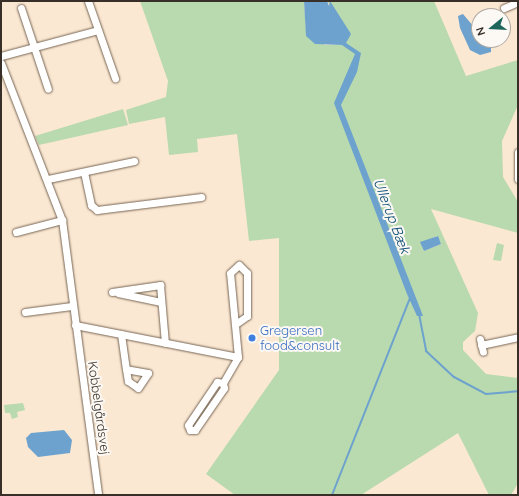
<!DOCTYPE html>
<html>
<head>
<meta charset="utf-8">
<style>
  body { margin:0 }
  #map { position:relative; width:519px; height:496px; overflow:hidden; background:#fbe8d3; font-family:Quicksand,sans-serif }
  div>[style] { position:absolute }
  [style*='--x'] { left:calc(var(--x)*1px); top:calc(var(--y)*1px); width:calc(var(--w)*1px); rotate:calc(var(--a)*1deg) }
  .green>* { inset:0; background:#b9d9af }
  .water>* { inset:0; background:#6ca2cd }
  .stream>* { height:2px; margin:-1px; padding:0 1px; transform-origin:1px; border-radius:1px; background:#6ca2cd }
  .roads { filter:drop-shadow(0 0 1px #766553) drop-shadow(0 0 1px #766553) }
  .street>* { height:7px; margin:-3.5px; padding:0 3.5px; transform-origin:3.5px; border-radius:3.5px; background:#fff }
  .dots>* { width:11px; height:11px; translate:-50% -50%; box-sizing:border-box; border:2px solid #fcf8f4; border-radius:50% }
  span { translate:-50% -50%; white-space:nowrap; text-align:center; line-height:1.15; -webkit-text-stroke:4px #fcf8f4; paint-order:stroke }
  .shop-label { font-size:13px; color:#366cbe }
  .left { translate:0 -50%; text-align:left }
  .street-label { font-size:13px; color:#383028 }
  .water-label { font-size:14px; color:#094b74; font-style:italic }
  .frame { position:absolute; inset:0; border:2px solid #383028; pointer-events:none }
  .north { position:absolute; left:471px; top:8px; width:40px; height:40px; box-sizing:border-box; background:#fcf8f4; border:1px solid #aea8a2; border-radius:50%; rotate:252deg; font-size:11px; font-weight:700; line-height:16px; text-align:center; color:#383028 }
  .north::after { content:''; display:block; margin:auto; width:14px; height:18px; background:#1e665c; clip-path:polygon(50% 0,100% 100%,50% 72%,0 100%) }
</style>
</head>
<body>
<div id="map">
  <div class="green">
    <i style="clip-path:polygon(evenodd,140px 1px,304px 1px,306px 30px,325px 45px,345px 45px,336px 15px,327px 1px,434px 1px,466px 76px,518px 60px,518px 105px,502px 141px,503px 177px,518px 202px,518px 233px,431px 209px,478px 313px,475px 331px,463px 342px,463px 350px,486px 374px,518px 378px,518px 483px,511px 495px,489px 495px,458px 433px,361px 495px,235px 495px,206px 474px,279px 370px,279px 238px,249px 241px,237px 134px,197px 139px,198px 152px,169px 155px,165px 117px,129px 124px,126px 110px,166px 97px,168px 81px,140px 1px,437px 236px,441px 244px,424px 251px,421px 243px,437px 236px)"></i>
    <i style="clip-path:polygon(123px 109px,128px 125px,39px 145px,35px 136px)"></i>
    <i style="clip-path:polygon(497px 243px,504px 245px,501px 261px,493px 260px)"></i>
    <i style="clip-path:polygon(23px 403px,25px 410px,17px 412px,18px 417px,12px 419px,10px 413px,5px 413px,4px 405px)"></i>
  </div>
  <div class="water">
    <i style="clip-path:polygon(327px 1px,329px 6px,330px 1px,351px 34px,346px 43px,361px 53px,357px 72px,341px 105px,423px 316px,417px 316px,407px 294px,334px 103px,355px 54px,342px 45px,315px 44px,306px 36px,304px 1px)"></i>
    <i style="clip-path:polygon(463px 14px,479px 33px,479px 40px,491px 43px,491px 52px,480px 55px,470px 50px,460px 28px,458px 16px)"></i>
    <i style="clip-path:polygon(438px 236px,441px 244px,424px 251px,420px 242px)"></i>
    <i style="clip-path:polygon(64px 430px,72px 440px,70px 453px,38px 457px,28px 447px,26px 438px,31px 433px)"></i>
  </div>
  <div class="stream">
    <i style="--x:419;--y:314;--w:38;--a:79"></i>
    <i style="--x:426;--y:351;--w:38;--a:43"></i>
    <i style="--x:454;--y:377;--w:36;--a:28"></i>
    <i style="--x:486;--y:394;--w:32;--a:-5"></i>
    <i style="--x:332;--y:495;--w:212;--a:-68.4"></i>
  </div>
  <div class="roads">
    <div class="street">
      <i style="--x:88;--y:1;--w:82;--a:70.7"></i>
      <i style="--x:21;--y:8;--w:85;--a:71.6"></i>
      <i style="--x:504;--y:8;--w:15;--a:-23"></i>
      <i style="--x:1;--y:56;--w:100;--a:-15"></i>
      <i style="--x:1;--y:63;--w:168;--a:68.8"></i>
      <i style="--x:62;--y:220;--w:277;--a:82.5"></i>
      <i style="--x:518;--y:152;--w:27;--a:90"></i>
      <i style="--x:84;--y:172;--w:34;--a:78"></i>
      <i style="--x:91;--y:205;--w:8;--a:40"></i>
      <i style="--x:97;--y:210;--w:105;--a:-7.1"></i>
      <i style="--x:48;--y:179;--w:88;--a:-11.8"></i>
      <i style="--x:16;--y:232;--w:48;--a:-14.6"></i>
      <i style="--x:112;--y:292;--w:49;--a:-8.3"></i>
      <i style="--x:160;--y:285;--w:58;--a:85.1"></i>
      <i style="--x:118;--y:293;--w:44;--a:11.8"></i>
      <i style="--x:25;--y:312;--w:47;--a:-7.3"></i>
      <i style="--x:75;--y:325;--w:166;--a:11.1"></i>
      <i style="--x:121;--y:334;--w:35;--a:82"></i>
      <i style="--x:126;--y:369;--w:12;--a:81"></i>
      <i style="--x:128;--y:381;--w:12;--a:35"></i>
      <i style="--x:138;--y:388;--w:18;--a:-56"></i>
      <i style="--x:148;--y:373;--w:22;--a:-170"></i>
      <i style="--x:480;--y:339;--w:13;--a:77"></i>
      <i style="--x:481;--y:345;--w:38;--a:-12"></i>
      <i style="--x:223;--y:383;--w:5;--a:79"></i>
      <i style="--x:224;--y:388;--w:51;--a:124.6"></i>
      <i style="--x:195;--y:430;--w:5;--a:180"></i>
      <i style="--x:190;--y:430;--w:5;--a:-112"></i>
      <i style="--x:188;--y:425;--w:52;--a:-56"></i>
      <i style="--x:217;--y:382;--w:6;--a:9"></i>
      <i style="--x:223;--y:383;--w:30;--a:-60"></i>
      <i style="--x:238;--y:357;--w:84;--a:-95.4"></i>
      <i style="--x:230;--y:273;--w:12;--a:-42"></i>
      <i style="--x:239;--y:265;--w:11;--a:45"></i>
      <i style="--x:247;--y:273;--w:43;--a:90"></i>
      <i style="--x:247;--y:316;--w:12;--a:145"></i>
    </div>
  </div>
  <div class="dots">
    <i style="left:252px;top:338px;background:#3f7fe0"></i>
  </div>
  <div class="shop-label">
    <span class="left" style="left:260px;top:338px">Gregersen<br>food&amp;consult</span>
  </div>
  <div class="street-label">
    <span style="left:99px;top:408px;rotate:82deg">Kobbelgårdsvej</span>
  </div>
  <div class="water-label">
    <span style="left:392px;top:216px;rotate:69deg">Ullerup Bæk</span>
  </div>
  <div class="frame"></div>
  <div class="north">N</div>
</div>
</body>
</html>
